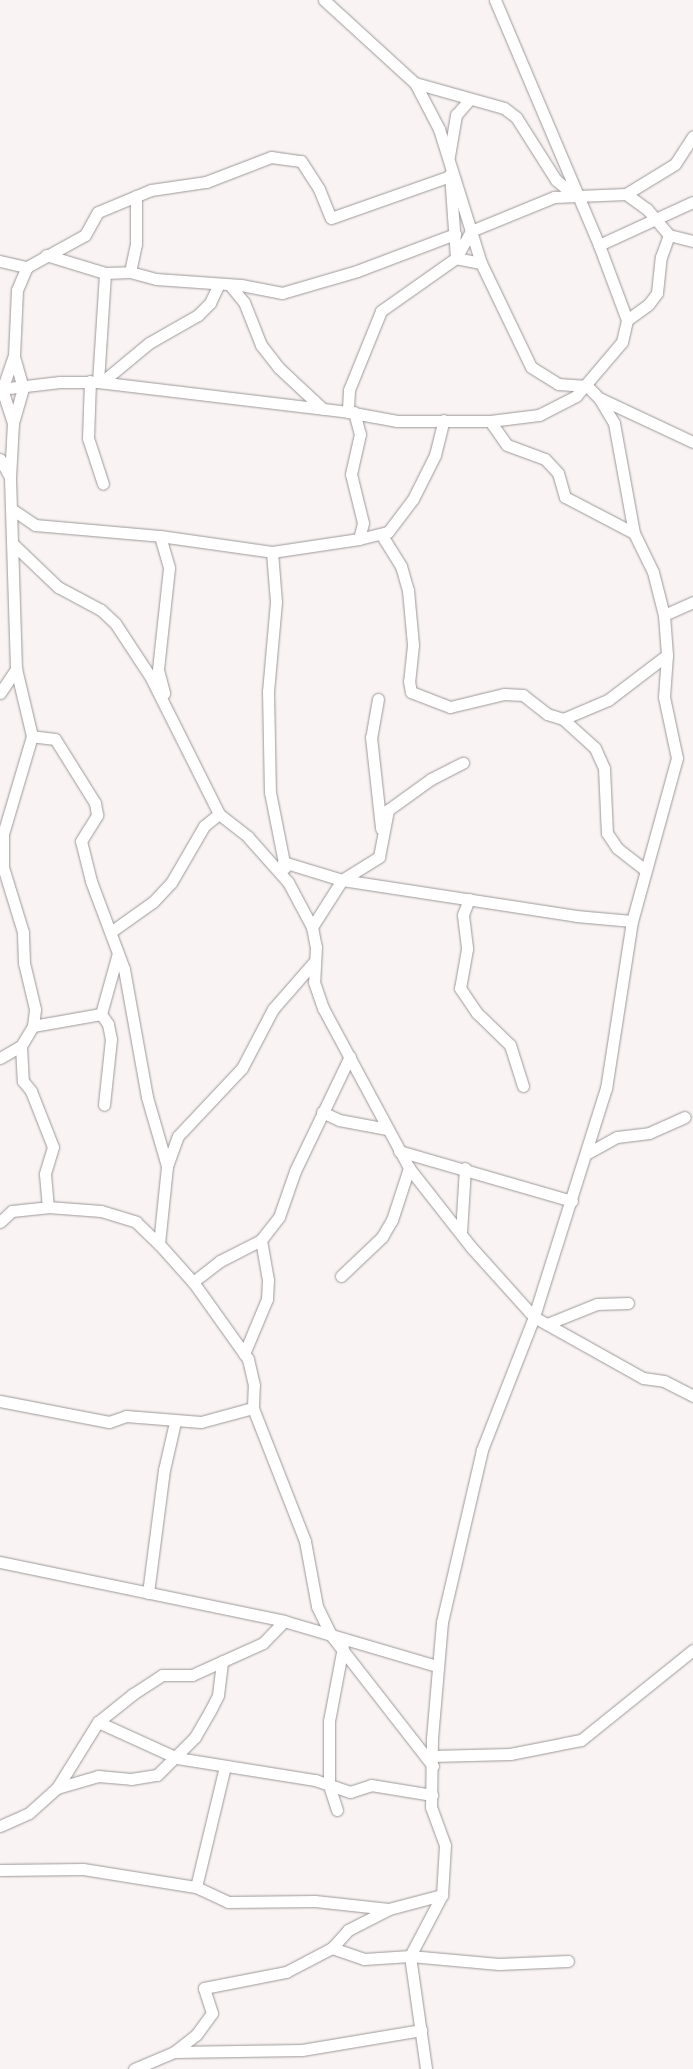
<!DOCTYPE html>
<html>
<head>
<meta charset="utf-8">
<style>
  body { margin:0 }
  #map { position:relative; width:693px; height:2069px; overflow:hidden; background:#f9f3f3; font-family:"Titillium Web",sans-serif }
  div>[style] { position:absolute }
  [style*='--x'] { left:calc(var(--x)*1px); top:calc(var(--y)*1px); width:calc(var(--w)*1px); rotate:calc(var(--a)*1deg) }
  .roads { filter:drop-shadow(0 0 1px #9d9898) drop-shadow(0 0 1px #9d9898) }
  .minor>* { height:11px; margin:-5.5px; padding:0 5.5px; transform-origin:5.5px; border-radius:5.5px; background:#fff }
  span { translate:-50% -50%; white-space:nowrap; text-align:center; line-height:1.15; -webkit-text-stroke:4px #fff; paint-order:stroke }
</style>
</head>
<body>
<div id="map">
  <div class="roads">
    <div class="minor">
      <i style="--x:324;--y:0;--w:123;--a:42.4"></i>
      <i style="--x:415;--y:83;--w:52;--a:62.4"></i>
      <i style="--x:439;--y:129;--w:140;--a:72.6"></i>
      <i style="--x:481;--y:263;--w:115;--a:64.3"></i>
      <i style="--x:531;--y:367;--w:32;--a:32"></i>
      <i style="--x:558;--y:384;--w:29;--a:4"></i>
      <i style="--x:587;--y:386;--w:17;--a:45"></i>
      <i style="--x:599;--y:398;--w:29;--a:59"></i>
      <i style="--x:614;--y:423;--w:112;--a:79.7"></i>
      <i style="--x:634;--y:533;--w:43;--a:64"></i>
      <i style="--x:653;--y:572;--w:44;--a:75.7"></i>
      <i style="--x:664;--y:615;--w:40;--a:85.7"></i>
      <i style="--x:667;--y:655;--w:42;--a:94.1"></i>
      <i style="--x:664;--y:697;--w:62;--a:78"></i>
      <i style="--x:677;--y:758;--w:169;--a:105.4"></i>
      <i style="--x:632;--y:921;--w:169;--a:98.8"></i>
      <i style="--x:606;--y:1088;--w:240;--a:107.5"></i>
      <i style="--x:534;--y:1317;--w:143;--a:111.4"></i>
      <i style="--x:482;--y:1450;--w:177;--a:103.1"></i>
      <i style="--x:442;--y:1622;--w:116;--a:94.9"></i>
      <i style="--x:432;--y:1738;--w:69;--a:90.8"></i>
      <i style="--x:431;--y:1807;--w:40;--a:69.8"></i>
      <i style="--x:445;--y:1845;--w:50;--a:93.4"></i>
      <i style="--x:442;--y:1895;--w:69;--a:117.7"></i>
      <i style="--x:410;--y:1956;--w:114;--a:81.9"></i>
      <i style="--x:495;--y:0;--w:266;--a:67"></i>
      <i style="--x:415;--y:83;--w:92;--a:15.7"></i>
      <i style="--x:504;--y:108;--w:15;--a:37"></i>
      <i style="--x:516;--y:117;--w:75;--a:57.6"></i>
      <i style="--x:556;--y:180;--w:23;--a:40"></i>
      <i style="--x:449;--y:156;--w:42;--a:-80.3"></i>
      <i style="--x:456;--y:115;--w:21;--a:-49"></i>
      <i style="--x:450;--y:174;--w:84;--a:85.9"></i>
      <i style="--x:456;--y:258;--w:92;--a:144.8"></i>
      <i style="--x:381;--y:311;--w:85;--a:112.1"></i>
      <i style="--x:349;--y:390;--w:22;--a:93"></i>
      <i style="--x:348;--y:412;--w:50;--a:10.4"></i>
      <i style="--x:397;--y:421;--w:93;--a:0"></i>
      <i style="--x:490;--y:421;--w:49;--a:-7"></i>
      <i style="--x:539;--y:415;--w:42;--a:-27.2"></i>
      <i style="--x:576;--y:396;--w:71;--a:-49.6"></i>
      <i style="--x:622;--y:342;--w:23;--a:-77"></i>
      <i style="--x:627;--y:320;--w:80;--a:-110.5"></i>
      <i style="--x:599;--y:245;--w:103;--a:-24.6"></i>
      <i style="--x:626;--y:194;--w:57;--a:-31.5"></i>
      <i style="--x:675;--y:164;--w:33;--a:-57"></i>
      <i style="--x:46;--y:255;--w:62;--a:17"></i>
      <i style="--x:105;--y:273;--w:25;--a:-2"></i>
      <i style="--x:130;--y:272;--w:27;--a:15"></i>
      <i style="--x:156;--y:279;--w:85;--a:4"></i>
      <i style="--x:241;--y:285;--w:42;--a:11"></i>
      <i style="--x:282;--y:293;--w:78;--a:-16.3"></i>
      <i style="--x:357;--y:271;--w:105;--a:-20.7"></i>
      <i style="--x:0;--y:261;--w:28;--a:13"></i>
      <i style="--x:481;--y:263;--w:25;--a:-169"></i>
      <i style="--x:456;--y:258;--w:31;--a:-61"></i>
      <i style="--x:471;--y:231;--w:90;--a:-22.3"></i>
      <i style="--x:554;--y:197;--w:72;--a:-2.4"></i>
      <i style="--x:626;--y:194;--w:26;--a:36"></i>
      <i style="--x:647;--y:209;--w:34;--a:50"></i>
      <i style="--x:669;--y:235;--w:25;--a:14"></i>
      <i style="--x:130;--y:272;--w:29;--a:-78"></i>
      <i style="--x:136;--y:244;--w:48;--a:-90"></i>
      <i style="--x:230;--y:285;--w:22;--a:51"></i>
      <i style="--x:244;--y:302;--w:46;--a:68.4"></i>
      <i style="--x:261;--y:345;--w:29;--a:52"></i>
      <i style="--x:279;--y:368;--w:60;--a:43"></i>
      <i style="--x:627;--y:320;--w:26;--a:-36"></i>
      <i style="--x:648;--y:305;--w:15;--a:-53"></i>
      <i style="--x:657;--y:293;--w:36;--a:-84"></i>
      <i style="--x:661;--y:257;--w:23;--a:-70"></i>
      <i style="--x:90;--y:381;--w:57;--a:92"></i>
      <i style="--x:88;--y:438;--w:48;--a:71.9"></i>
      <i style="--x:98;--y:382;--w:109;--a:-86.3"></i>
      <i style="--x:102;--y:382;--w:61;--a:-39.7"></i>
      <i style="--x:149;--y:343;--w:56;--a:-29.7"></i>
      <i style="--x:198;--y:315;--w:17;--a:-45"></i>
      <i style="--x:210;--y:303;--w:21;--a:-65"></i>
      <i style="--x:0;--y:389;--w:60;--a:-6.7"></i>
      <i style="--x:60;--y:382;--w:38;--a:0"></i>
      <i style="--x:98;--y:382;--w:252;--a:6.8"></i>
      <i style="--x:599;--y:398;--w:104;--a:25.1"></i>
      <i style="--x:354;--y:412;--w:23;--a:75"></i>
      <i style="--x:360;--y:434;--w:41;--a:102.7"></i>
      <i style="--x:351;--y:474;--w:50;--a:76.2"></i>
      <i style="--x:363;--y:523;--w:16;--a:104"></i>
      <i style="--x:490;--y:421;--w:29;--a:55"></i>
      <i style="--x:507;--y:445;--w:40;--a:20.2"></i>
      <i style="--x:545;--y:459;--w:19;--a:47"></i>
      <i style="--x:558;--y:473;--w:25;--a:74"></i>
      <i style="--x:565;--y:497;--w:78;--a:27.6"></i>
      <i style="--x:13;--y:423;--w:36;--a:-74"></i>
      <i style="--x:23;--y:388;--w:33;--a:-106"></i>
      <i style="--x:0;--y:459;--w:21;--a:61"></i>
      <i style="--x:13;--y:510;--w:27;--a:34"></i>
      <i style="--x:35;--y:525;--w:125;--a:5"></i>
      <i style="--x:160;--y:536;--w:113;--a:8.1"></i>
      <i style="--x:272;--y:552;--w:88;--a:-8.5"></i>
      <i style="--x:359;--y:539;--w:30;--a:-14"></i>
      <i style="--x:388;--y:532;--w:41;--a:-52.9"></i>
      <i style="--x:413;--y:499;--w:49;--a:-63.4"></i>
      <i style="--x:435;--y:455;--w:36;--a:-76"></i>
      <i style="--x:381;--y:534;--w:38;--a:58"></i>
      <i style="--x:401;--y:566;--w:25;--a:74"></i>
      <i style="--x:408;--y:590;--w:55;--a:84.8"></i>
      <i style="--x:413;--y:645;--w:36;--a:96"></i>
      <i style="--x:409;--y:681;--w:11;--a:80"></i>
      <i style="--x:411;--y:692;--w:42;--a:21"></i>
      <i style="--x:450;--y:707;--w:56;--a:-13.5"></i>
      <i style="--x:504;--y:694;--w:19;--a:3"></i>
      <i style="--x:523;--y:695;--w:31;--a:38"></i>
      <i style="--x:547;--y:714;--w:17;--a:17"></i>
      <i style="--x:563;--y:719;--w:49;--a:-22.9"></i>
      <i style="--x:608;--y:700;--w:74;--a:-37.3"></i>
      <i style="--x:160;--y:536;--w:33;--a:74"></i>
      <i style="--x:169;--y:568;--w:103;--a:96.2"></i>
      <i style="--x:158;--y:670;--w:24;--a:75"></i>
      <i style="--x:14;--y:545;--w:61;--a:43.7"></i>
      <i style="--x:58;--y:587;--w:49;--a:28.1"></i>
      <i style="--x:101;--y:610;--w:19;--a:43"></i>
      <i style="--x:115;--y:623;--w:64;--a:56.6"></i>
      <i style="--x:150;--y:676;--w:154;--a:63.4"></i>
      <i style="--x:219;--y:814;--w:37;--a:38"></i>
      <i style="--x:248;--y:837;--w:60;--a:48.4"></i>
      <i style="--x:288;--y:882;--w:51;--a:61.9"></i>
      <i style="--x:312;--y:927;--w:20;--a:79"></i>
      <i style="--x:316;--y:947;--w:35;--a:93"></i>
      <i style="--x:314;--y:982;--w:28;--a:71"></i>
      <i style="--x:323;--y:1008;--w:182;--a:61.7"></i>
      <i style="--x:409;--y:1168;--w:100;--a:51.9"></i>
      <i style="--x:471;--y:1247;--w:94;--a:48"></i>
      <i style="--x:534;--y:1317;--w:125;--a:29.2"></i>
      <i style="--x:643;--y:1378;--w:21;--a:8"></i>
      <i style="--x:664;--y:1381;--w:33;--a:27"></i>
      <i style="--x:272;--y:552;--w:50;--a:85.4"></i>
      <i style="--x:276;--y:602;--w:89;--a:95.1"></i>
      <i style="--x:268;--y:691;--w:101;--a:88.9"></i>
      <i style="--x:270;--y:792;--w:77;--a:78.8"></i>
      <i style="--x:664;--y:615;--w:32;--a:-24"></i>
      <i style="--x:0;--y:693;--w:29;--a:-56"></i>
      <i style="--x:378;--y:699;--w:39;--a:100"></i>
      <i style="--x:371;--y:737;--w:92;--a:83.7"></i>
      <i style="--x:563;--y:719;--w:43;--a:42.2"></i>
      <i style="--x:595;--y:748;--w:22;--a:66"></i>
      <i style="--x:604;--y:768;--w:65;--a:87.4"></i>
      <i style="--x:607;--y:833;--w:18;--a:56"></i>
      <i style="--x:617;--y:848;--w:36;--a:38"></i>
      <i style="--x:283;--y:862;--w:62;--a:17"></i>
      <i style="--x:342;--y:880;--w:237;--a:8.7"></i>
      <i style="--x:576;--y:916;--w:56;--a:5.1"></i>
      <i style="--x:469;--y:899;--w:17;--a:111"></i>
      <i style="--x:463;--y:915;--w:34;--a:83"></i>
      <i style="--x:467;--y:949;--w:40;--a:100"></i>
      <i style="--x:460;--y:988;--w:30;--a:56"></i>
      <i style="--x:477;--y:1013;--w:46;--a:44.1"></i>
      <i style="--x:510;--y:1045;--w:43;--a:72.4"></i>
      <i style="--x:312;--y:927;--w:56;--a:-57.4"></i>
      <i style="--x:342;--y:880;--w:44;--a:-31.9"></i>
      <i style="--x:379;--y:857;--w:48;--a:-79.2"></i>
      <i style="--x:388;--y:810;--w:53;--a:-35.8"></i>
      <i style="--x:431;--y:779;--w:36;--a:-27"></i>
      <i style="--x:112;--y:931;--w:50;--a:-35.3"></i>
      <i style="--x:153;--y:902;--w:26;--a:-47"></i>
      <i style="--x:171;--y:883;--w:66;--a:-59.9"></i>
      <i style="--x:204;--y:826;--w:19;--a:-39"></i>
      <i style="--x:101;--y:1014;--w:12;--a:55"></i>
      <i style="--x:108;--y:1024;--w:15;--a:79"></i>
      <i style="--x:111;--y:1039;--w:66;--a:96.1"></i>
      <i style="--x:33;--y:1026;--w:69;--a:-10"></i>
      <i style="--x:101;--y:1014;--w:63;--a:-74.4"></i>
      <i style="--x:21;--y:1046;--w:35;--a:87"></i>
      <i style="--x:23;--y:1081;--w:13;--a:51"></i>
      <i style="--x:31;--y:1091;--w:60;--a:68.6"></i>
      <i style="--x:53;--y:1147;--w:28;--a:107"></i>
      <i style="--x:45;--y:1174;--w:33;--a:85"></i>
      <i style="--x:0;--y:1058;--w:24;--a:-30"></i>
      <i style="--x:21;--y:1046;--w:23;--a:-59"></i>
      <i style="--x:33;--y:1026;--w:17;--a:-83"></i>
      <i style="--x:35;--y:1009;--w:47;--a:-103.4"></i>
      <i style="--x:24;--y:963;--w:31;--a:-92"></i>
      <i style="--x:23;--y:932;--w:68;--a:-107.1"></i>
      <i style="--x:3;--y:867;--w:33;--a:-90"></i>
      <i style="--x:3;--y:834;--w:102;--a:-73.5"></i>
      <i style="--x:322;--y:1112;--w:19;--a:25"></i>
      <i style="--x:339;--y:1120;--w:49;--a:10.6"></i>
      <i style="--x:399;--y:1151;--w:180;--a:16.1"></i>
      <i style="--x:586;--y:1154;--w:35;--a:-29"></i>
      <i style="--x:617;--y:1137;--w:32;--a:-7"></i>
      <i style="--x:649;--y:1133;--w:39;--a:-24"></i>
      <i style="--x:167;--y:1166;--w:32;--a:-70"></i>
      <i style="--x:178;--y:1136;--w:93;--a:-46.7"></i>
      <i style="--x:242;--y:1068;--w:67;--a:-62.3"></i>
      <i style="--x:273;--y:1009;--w:62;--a:-48.9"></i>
      <i style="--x:0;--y:1222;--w:16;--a:-43"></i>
      <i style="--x:12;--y:1211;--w:36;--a:-6"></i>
      <i style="--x:48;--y:1207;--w:53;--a:4.3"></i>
      <i style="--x:101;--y:1211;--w:37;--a:17"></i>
      <i style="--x:136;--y:1222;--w:32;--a:44"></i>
      <i style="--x:461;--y:1233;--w:65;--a:-86.5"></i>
      <i style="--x:341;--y:1276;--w:57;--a:-43.6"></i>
      <i style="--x:382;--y:1237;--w:20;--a:-60"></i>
      <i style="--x:392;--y:1220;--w:55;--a:-71.9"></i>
      <i style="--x:193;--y:1282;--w:34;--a:-38"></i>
      <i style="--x:220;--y:1261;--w:46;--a:-27.1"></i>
      <i style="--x:261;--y:1240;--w:29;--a:-52"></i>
      <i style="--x:279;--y:1217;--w:49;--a:-70.8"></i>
      <i style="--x:295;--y:1171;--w:127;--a:-64.4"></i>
      <i style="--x:547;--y:1324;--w:54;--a:-21.8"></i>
      <i style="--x:597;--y:1304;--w:31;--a:-2"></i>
      <i style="--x:244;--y:1354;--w:60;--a:-67.3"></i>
      <i style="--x:267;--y:1299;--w:19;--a:-87"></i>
      <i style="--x:268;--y:1280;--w:41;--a:-99.9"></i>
      <i style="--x:0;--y:1401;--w:111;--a:10.9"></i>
      <i style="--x:109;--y:1422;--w:18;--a:-19"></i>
      <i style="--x:126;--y:1416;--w:75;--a:4.6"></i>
      <i style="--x:201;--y:1422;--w:54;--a:-15.1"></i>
      <i style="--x:0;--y:1562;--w:290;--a:11.7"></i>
      <i style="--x:284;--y:1621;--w:159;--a:16.4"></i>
      <i style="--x:148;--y:1593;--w:124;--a:-82.6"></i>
      <i style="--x:164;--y:1470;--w:49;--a:-77.1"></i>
      <i style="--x:98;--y:1722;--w:87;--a:24.5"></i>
      <i style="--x:177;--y:1758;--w:140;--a:9.1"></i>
      <i style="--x:315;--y:1780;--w:37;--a:19"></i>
      <i style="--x:350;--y:1792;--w:22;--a:-18"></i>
      <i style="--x:371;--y:1785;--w:62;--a:9.3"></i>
      <i style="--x:432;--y:1756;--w:78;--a:-1.5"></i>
      <i style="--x:510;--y:1754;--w:72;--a:-11.2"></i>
      <i style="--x:581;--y:1740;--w:144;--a:-38.8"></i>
      <i style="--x:433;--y:1766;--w:166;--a:-127.9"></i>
      <i style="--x:331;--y:1635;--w:32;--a:-116"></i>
      <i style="--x:317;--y:1606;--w:66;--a:-100.5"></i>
      <i style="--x:305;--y:1541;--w:143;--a:-111.4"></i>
      <i style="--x:253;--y:1408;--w:23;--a:-88"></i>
      <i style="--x:254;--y:1385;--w:27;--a:-103"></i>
      <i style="--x:248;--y:1359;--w:95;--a:-125.5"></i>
      <i style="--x:193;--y:1282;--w:51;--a:-131.8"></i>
      <i style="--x:159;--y:1244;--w:78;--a:-84.1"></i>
      <i style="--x:167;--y:1166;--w:72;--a:-106.2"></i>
      <i style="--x:147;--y:1097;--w:130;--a:-100.2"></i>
      <i style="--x:124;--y:969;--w:94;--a:-110.6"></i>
      <i style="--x:91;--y:881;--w:41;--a:-104"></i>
      <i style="--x:81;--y:841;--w:31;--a:-58"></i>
      <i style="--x:97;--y:815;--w:12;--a:-99"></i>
      <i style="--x:95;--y:803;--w:75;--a:-122"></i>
      <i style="--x:55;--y:739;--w:23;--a:-173"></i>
      <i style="--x:32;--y:736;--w:69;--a:-103.4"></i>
      <i style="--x:16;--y:669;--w:191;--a:-91.8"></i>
      <i style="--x:10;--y:478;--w:55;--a:-86.9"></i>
      <i style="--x:13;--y:423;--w:35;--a:-108"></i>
      <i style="--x:2;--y:390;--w:36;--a:-71"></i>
      <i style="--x:14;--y:356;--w:66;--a:-87.4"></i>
      <i style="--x:17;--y:290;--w:25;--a:-67"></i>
      <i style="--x:27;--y:267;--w:66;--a:-28.9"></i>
      <i style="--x:85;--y:235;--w:26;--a:-61"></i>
      <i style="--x:98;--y:212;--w:57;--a:-22.5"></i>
      <i style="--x:151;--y:190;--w:56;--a:-8.3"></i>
      <i style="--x:206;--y:182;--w:70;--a:-21"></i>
      <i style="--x:271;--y:157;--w:30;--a:8"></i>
      <i style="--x:301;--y:161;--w:33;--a:57"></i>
      <i style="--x:319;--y:189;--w:31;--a:68"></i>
      <i style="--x:331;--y:218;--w:126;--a:-19.4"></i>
      <i style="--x:57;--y:1788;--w:43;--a:-16.3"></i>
      <i style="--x:98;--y:1776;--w:33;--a:5"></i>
      <i style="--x:131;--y:1779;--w:26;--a:-9"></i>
      <i style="--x:157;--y:1775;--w:54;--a:-45"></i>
      <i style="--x:195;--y:1737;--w:30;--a:-60"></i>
      <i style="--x:210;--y:1711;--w:18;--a:-63"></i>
      <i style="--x:218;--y:1695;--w:34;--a:-83"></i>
      <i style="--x:337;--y:1810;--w:26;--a:-108"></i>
      <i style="--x:329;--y:1785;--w:64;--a:-90"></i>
      <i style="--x:329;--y:1721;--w:75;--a:-79.3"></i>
      <i style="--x:0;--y:1826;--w:32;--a:-24"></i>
      <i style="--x:29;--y:1813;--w:38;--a:-42"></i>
      <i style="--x:57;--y:1788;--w:78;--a:-58.2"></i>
      <i style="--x:98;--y:1722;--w:45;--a:-38.7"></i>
      <i style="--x:133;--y:1694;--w:35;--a:-33"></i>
      <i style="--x:162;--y:1675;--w:30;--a:0"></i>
      <i style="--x:192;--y:1675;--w:78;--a:-24.3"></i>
      <i style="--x:263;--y:1643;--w:30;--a:-46"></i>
      <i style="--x:0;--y:1870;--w:83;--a:-0.7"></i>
      <i style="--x:83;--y:1869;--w:114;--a:9.1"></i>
      <i style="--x:196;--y:1887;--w:35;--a:25"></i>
      <i style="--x:228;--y:1902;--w:87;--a:-0.7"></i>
      <i style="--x:315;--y:1901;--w:74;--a:6.2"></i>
      <i style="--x:196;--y:1887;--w:124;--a:-76.5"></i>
      <i style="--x:332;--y:1948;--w:34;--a:19"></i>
      <i style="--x:364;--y:1959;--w:46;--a:-3.7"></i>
      <i style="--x:410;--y:1956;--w:89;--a:5.1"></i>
      <i style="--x:499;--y:1964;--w:69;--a:-2.5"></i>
      <i style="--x:174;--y:2052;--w:28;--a:-38"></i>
      <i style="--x:196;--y:2035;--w:27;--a:-54"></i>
      <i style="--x:212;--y:2013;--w:26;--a:-108"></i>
      <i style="--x:204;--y:1988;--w:84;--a:-11"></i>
      <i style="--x:286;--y:1972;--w:52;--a:-27.6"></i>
      <i style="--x:332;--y:1948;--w:24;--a:-48"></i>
      <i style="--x:348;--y:1930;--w:46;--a:-27.1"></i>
      <i style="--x:389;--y:1909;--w:55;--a:-14.8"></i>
      <i style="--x:134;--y:2069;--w:43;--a:-23"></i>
      <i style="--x:174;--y:2052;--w:128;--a:-0.9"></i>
      <i style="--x:302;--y:2050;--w:121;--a:-9.5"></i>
    </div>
  </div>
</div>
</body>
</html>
